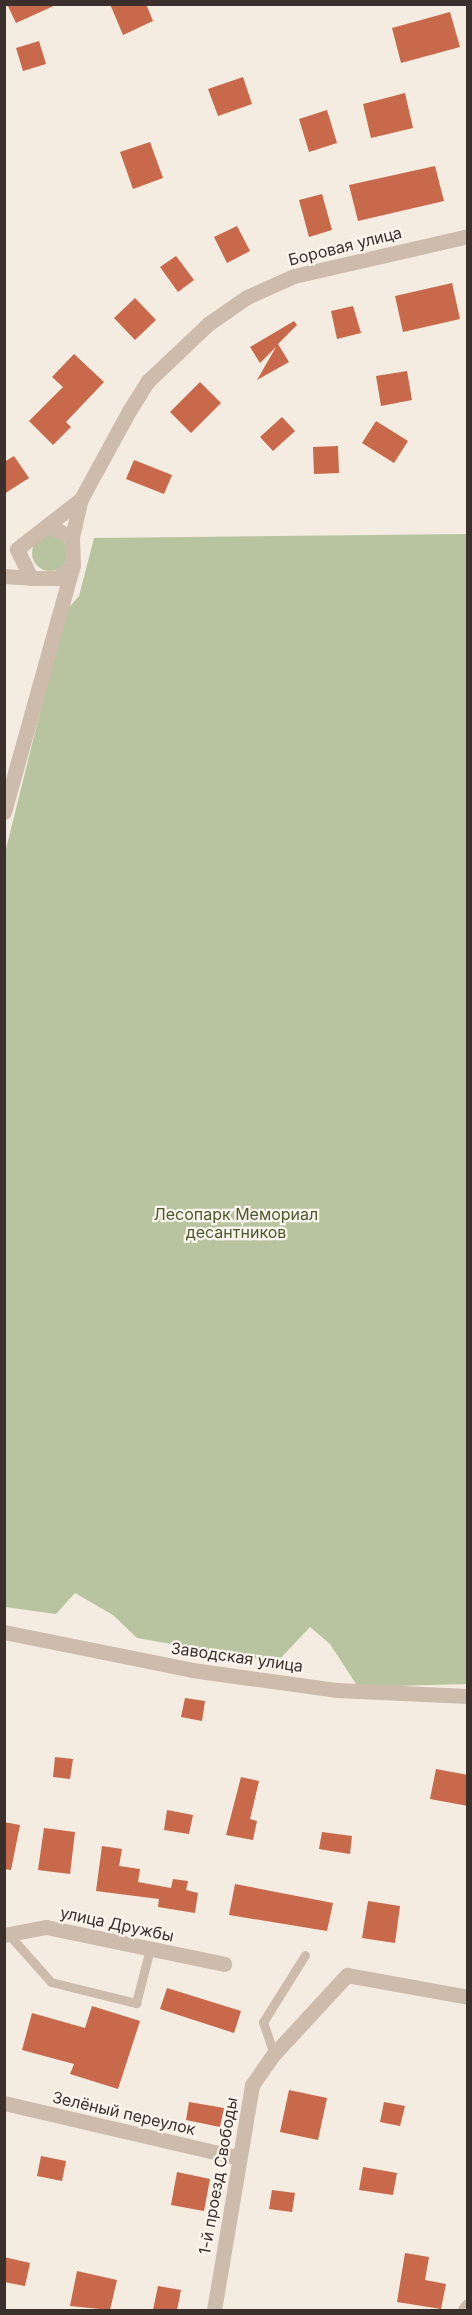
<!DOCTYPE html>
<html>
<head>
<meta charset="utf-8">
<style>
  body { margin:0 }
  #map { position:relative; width:472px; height:2315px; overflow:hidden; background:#f4ebe1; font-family:Inter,sans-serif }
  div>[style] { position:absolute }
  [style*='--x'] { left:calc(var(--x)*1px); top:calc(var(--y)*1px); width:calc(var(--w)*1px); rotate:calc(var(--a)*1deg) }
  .green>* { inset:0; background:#b8c4a0 }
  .round { border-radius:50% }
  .building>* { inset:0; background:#c8694b }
  .lane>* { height:9px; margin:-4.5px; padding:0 4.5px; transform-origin:4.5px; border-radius:4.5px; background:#cdbbac }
  .street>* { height:15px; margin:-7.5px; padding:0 7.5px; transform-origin:7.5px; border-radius:7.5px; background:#cdbbac }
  span { translate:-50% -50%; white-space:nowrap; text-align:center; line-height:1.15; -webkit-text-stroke:4.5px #fbf5ee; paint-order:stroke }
  .street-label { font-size:16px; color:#3b302b }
  .park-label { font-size:16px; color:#4a5a2e }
  .frame { position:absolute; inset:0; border:6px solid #3b302b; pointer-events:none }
</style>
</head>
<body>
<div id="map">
  <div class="green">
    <i style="clip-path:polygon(467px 534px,467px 1684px,358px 1687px,330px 1644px,310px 1627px,277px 1662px,137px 1638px,113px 1615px,75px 1593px,56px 1614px,5px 1607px,5px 853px,65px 612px,79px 596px,94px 538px)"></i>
    <i class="round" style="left:32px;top:535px;width:36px;height:36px"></i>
  </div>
  <div class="building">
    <i style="clip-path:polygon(7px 4px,58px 4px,16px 23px)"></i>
    <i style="clip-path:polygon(110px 4px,146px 4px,153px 21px,123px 35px)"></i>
    <i style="clip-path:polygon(450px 12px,460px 47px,401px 63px,392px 28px)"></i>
    <i style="clip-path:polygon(39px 41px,46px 64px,23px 71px,16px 48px)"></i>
    <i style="clip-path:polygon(243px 77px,252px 104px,218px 116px,208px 89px)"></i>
    <i style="clip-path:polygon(405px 93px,413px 128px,371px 138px,363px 104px)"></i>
    <i style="clip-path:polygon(327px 110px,337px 143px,309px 152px,299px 119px)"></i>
    <i style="clip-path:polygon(150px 142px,163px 178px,133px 189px,120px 152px)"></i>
    <i style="clip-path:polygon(435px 166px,444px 201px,358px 221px,349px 185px)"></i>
    <i style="clip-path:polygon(322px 194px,332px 230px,309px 237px,299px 200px)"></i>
    <i style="clip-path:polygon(237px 226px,250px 251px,227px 263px,214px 237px)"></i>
    <i style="clip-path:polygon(176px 256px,194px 280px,178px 292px,160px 267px)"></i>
    <i style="clip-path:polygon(452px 283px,460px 319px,403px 332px,395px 296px)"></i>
    <i style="clip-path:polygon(135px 298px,156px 320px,135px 340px,114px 318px)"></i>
    <i style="clip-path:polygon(353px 306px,361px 333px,337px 339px,331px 311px)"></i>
    <i style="clip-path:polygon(294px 321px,297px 325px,278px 344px,289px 362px,257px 380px,276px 347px,260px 363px,250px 347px)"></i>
    <i style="clip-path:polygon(74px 354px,104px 382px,66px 422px,71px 427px,53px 445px,29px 421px,63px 387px,52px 377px)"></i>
    <i style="clip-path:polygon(407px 371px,412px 400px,381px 406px,376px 376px)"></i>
    <i style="clip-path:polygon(200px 382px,221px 403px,191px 433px,170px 412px)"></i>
    <i style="clip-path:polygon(282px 417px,295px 431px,273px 451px,260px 437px)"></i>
    <i style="clip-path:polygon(376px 421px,408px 441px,394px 463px,362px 443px)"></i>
    <i style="clip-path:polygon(338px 446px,339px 473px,314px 474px,313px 447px)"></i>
    <i style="clip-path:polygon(14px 456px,29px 478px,4px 494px,4px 462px)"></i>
    <i style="clip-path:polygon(134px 460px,172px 475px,164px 494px,126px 479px)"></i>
    <i style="clip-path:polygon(185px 1698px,205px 1701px,202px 1721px,181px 1717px)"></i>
    <i style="clip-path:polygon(55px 1757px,73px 1759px,70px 1779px,53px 1777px)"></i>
    <i style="clip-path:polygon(436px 1769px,468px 1775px,468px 1806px,430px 1799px)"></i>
    <i style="clip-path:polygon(241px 1777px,259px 1781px,250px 1819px,257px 1821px,253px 1840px,226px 1835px)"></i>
    <i style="clip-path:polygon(167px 1810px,193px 1815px,189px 1834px,164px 1830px)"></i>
    <i style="clip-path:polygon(4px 1822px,20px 1825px,11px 1870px,4px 1869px)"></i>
    <i style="clip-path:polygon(44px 1828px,75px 1832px,70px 1874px,38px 1870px)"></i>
    <i style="clip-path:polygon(322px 1832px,352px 1836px,350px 1854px,319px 1849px)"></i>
    <i style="clip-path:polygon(102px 1846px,122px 1849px,119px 1866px,140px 1869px,138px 1882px,171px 1888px,173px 1879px,188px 1881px,186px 1890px,198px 1893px,195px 1913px,158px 1907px,159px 1899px,96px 1891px)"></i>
    <i style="clip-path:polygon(235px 1884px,333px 1903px,327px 1931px,229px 1915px)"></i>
    <i style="clip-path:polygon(368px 1901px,400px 1906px,395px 1943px,362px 1938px)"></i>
    <i style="clip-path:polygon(167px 1988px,241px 2011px,234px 2033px,160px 2009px)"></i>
    <i style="clip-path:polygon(92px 2006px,140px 2021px,118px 2089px,70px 2074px,74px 2064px,22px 2050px,32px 2013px,85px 2028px)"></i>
    <i style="clip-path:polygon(289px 2090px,327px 2098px,318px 2140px,280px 2132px)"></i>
    <i style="clip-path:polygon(189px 2102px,224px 2108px,220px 2127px,186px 2120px)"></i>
    <i style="clip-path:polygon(384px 2102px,405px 2106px,400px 2126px,380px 2122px)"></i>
    <i style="clip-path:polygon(41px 2156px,66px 2161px,62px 2181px,37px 2176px)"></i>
    <i style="clip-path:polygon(363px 2167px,397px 2173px,393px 2195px,359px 2190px)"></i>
    <i style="clip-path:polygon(177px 2172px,210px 2179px,204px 2211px,171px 2205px)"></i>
    <i style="clip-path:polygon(272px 2190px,295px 2193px,292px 2212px,269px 2209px)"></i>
    <i style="clip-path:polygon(405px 2253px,429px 2257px,425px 2280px,446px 2284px,441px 2309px,397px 2302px)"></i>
    <i style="clip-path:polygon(4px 2257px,30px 2263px,25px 2286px,4px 2282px)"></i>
    <i style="clip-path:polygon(77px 2271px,117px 2280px,110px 2310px,70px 2306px)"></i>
    <i style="clip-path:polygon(158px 2286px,181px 2290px,177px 2310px,153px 2310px)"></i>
  </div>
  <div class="lane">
    <i style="--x:11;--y:1937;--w:60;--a:48.4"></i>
    <i style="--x:51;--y:1982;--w:88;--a:13.9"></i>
    <i style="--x:136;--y:2003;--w:56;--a:-75.5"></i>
    <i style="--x:274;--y:2054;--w:34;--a:-109"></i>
    <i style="--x:263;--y:2022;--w:79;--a:-57.9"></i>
  </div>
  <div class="street">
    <i style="--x:49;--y:526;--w:25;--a:26"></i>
    <i style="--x:72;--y:537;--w:28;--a:88"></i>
    <i style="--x:73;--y:565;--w:21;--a:141"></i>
    <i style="--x:57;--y:578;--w:26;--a:180"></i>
    <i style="--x:31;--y:578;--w:32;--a:-116"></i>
    <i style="--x:17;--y:549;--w:81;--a:-38"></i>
    <i style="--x:72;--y:537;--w:39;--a:-77"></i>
    <i style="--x:81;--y:499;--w:100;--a:-61.4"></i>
    <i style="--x:129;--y:411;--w:36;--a:-58"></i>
    <i style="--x:148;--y:381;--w:83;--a:-43.5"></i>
    <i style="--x:208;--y:324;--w:47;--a:-34.7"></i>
    <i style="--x:247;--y:297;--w:51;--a:-24.1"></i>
    <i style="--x:294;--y:276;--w:179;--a:-12.9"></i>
    <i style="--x:4;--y:576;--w:27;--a:4"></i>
    <i style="--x:4;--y:812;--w:256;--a:-74.4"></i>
    <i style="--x:4;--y:1632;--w:192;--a:11.4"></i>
    <i style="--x:192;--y:1670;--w:145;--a:7.9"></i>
    <i style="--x:336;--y:1690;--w:132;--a:2.6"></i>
    <i style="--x:4;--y:1935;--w:43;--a:-10.8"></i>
    <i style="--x:46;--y:1927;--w:182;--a:11.7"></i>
    <i style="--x:4;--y:2103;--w:238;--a:13.1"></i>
    <i style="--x:214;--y:2310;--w:228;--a:-80.4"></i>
    <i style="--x:252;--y:2085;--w:38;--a:-55"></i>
    <i style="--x:274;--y:2054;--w:108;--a:-47.3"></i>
    <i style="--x:347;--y:1975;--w:123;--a:10.3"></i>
    <i style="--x:465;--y:2310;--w:5;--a:-53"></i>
  </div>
  <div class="street-label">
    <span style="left:345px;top:246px;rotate:-14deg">Боровая улица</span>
    <span style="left:237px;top:1657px;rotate:8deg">Заводская улица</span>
    <span style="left:117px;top:1924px;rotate:12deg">улица Дружбы</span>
    <span style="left:124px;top:2113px;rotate:13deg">Зелёный переулок</span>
    <span style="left:218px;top:2176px;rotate:-80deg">1-й проезд Свободы</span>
  </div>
  <div class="park-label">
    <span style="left:236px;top:1223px">Лесопарк Мемориал<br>десантников</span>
  </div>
  <div class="frame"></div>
</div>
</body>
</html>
